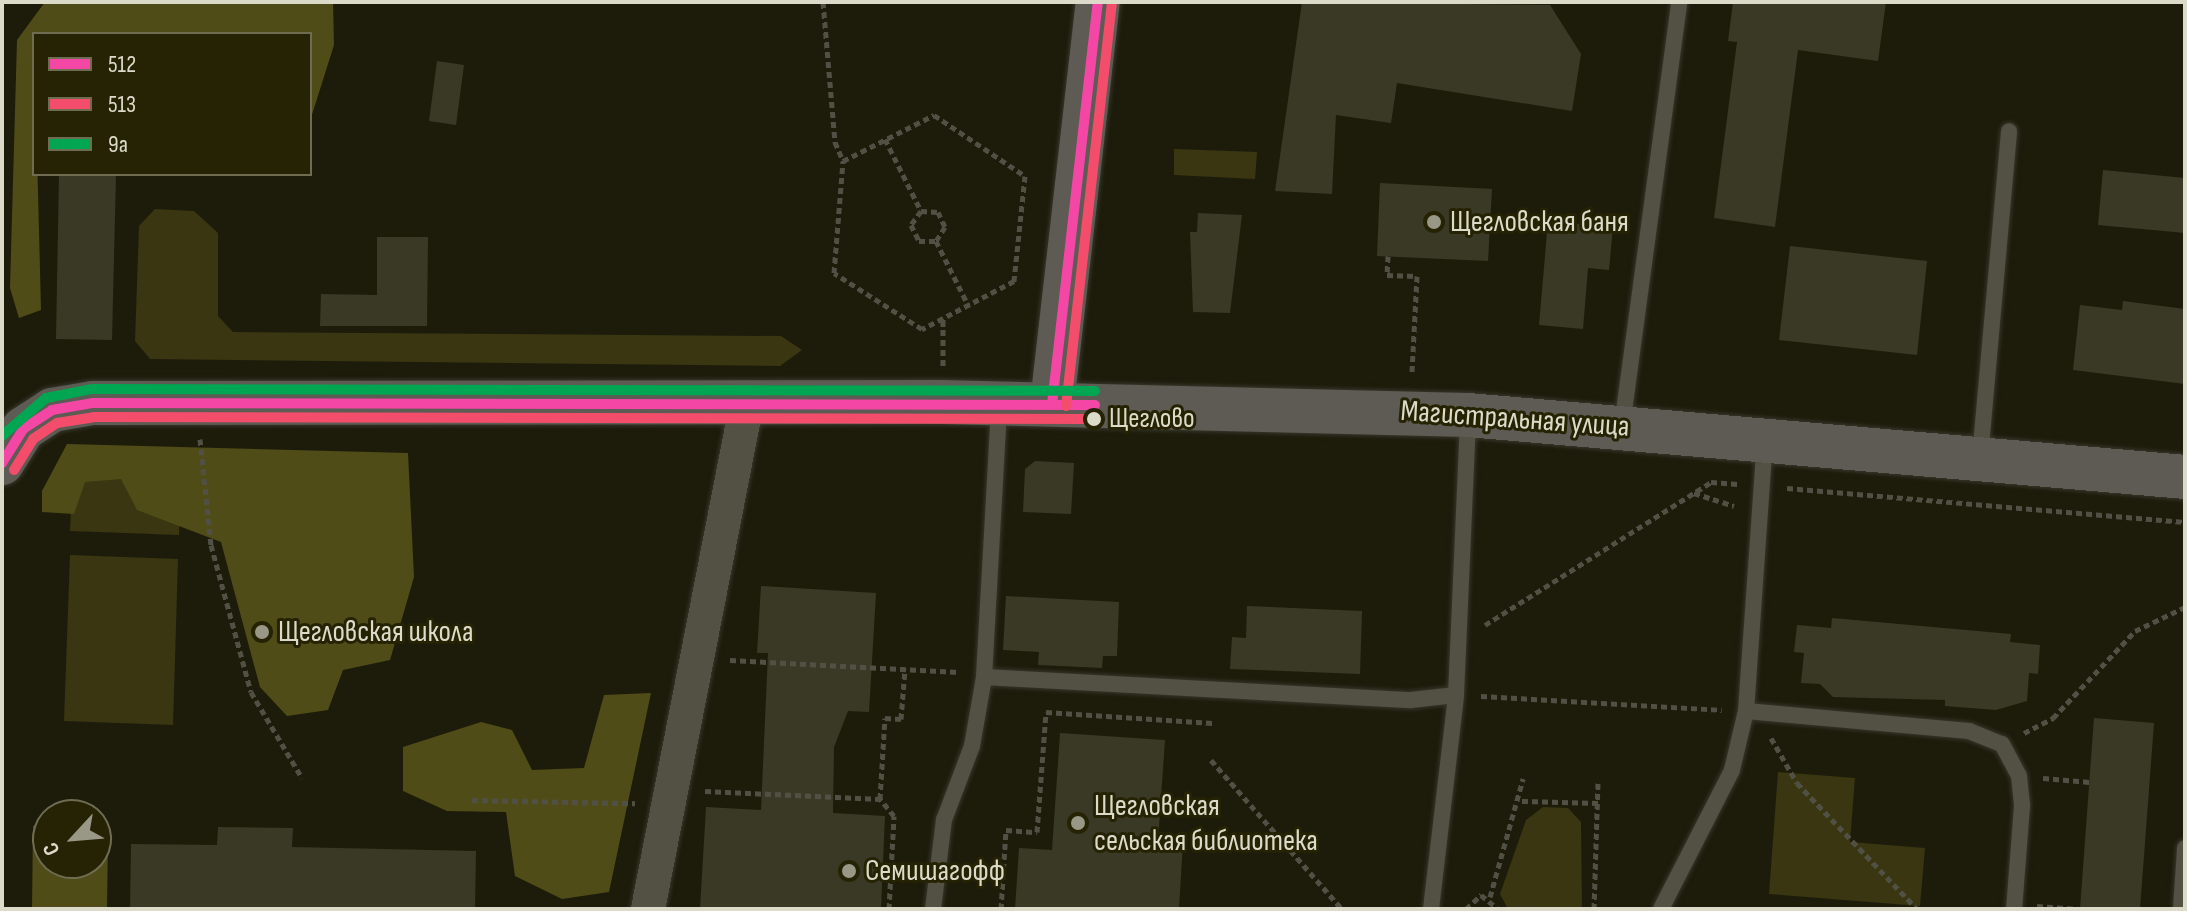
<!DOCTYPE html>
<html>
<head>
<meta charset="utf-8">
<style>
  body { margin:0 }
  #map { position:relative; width:2187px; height:911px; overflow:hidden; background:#1d1c0b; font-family:"Sofia Sans Condensed",sans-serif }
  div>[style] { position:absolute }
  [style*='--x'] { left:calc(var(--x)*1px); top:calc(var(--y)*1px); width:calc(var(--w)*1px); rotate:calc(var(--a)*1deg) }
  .green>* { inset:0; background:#393611 }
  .forest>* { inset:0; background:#504c18 }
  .building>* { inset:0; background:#3a3925 }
  .path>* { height:5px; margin-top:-2.5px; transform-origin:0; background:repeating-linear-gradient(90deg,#515044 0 6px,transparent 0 10px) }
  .roads { filter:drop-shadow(0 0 2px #36362b) drop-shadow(0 0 2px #36362b) }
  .lane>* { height:16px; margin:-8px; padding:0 8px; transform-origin:8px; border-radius:8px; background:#525144 }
  .street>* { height:34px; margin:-17px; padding:0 17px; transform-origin:17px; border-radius:17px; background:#525144 }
  .secondary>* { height:44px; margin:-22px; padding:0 22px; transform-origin:22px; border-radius:22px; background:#5d5b53 }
  .bus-1>* { height:10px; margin:-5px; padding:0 5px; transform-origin:5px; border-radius:5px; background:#f346a5 }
  .bus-2>* { height:10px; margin:-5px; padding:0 5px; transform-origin:5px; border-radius:5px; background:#f44d6c }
  .bus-3>* { height:10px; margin:-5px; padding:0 5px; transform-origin:5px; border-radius:5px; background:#00a651 }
  .dots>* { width:22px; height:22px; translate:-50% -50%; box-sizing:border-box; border:4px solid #252303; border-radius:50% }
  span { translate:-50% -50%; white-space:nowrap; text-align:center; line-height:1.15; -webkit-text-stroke:6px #252303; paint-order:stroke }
  .bus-label { font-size:28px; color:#dcdbc9 }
  .left { translate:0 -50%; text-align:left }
  .poi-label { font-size:30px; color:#dcdbc9 }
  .street-label { font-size:30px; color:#dcdbc9 }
  .frame { position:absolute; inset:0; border:4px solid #dcdbc9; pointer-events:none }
  .legend { position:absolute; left:32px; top:32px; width:280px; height:144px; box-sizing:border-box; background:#252303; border:2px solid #6e6d52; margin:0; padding:10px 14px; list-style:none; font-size:24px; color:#dcdbc9 }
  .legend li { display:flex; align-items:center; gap:16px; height:40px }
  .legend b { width:40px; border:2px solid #6e6d52 }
  .north { position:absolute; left:32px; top:799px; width:80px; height:80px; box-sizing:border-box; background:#252303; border:2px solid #6e6d52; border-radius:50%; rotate:244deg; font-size:22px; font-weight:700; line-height:32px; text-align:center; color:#dcdbc9 }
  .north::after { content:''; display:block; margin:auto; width:28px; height:36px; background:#999886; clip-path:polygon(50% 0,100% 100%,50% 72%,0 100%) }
</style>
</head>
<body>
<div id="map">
  <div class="green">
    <i style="clip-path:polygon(1174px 149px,1257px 152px,1255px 179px,1174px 175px)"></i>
    <i style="clip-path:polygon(155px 209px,194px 211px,218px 233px,218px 316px,233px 332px,781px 336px,802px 350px,780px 366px,150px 359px,135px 341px,139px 226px)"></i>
    <i style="clip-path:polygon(73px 466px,181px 469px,179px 535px,70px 531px)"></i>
    <i style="clip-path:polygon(70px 555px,178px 559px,173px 725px,64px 721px)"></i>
    <i style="clip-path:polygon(1778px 772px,1855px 778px,1850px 842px,1925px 848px,1920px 906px,1769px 894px)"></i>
    <i style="clip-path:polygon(1543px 807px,1568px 808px,1581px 822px,1582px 909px,1508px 909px,1500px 894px,1526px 820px)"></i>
  </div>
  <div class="forest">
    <i style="clip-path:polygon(45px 2px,333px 2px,334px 45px,310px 121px,310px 34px,34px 34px,41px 310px,19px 318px,10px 288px,17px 40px)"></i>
    <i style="clip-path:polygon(67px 444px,408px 453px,414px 577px,390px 660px,343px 670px,328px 710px,287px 716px,260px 687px,221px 542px,137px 510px,121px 479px,85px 482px,74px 514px,42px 512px,42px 491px)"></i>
    <i style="clip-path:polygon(651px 693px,609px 892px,562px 899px,515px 876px,506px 812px,447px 811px,403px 791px,403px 747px,481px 722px,512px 730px,532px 770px,584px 768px,604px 695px)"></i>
    <i style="clip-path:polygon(48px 821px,48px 863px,96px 863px,96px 828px,108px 836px,107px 909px,32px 909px,33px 826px)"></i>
  </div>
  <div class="building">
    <i style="clip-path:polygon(1302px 2px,1550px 5px,1581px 54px,1572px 111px,1397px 83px,1391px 123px,1336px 115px,1332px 194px,1275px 191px)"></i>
    <i style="clip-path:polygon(1733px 2px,1886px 2px,1878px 61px,1798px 50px,1775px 227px,1714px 218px,1737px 42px,1728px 41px)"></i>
    <i style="clip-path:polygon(437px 61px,464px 65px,456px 125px,429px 121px)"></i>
    <i style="clip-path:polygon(2103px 170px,2185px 178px,2185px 233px,2098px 225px)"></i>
    <i style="clip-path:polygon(59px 174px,116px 174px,112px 340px,56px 339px)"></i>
    <i style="clip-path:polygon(1380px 183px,1492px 189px,1488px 261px,1377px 256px)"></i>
    <i style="clip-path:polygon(1198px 213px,1242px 215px,1230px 313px,1193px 312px,1190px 232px,1197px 232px)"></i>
    <i style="clip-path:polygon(1548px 221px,1613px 227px,1609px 270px,1588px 268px,1583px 329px,1539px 325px)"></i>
    <i style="clip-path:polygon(377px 237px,428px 237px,427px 326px,320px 326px,321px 294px,377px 295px)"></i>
    <i style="clip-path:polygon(1790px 246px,1927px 261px,1917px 355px,1779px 340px)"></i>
    <i style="clip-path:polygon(2123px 301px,2185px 309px,2185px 384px,2073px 370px,2080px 305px,2122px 310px)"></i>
    <i style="clip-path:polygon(1035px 461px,1074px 463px,1071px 514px,1023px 512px,1025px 469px)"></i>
    <i style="clip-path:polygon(761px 586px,876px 593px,869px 712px,848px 711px,834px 747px,833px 813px,885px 816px,881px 909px,700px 909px,706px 807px,761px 810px,768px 653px,757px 653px)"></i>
    <i style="clip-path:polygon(1006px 596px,1119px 602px,1117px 656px,1103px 656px,1102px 668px,1038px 665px,1039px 652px,1003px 650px)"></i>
    <i style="clip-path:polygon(1247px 606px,1362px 611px,1360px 674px,1230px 669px,1232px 637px,1246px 638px)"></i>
    <i style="clip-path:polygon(1832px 618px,2011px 634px,2010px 642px,2040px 645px,2038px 674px,2029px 673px,2027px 701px,1996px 710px,1945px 706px,1945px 700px,1833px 697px,1820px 684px,1801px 683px,1804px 653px,1794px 652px,1797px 625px,1831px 628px)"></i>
    <i style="clip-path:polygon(2094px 718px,2154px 723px,2140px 909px,2080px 909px)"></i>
    <i style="clip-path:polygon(1060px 733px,1165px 740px,1158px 841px,1183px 842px,1179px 909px,1015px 909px,1019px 848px,1052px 850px)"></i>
    <i style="clip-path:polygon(218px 827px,293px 828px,292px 847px,476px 851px,475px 909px,130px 909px,131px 844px,217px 845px)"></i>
  </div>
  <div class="path">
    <i style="--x:823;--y:2;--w:141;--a:85.1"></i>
    <i style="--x:835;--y:142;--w:21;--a:67"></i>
    <i style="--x:934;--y:115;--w:110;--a:33.8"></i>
    <i style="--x:1025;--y:176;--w:106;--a:96"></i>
    <i style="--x:1014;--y:281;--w:104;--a:152.4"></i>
    <i style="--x:922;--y:329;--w:104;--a:-147.5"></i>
    <i style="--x:834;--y:273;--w:112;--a:-85.4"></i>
    <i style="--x:843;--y:161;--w:102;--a:-26.8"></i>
    <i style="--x:885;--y:139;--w:80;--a:63.4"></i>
    <i style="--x:921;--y:211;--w:17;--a:126"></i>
    <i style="--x:911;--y:225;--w:18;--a:63"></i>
    <i style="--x:919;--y:241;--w:17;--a:0"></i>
    <i style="--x:921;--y:211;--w:17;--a:3"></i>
    <i style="--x:938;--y:212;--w:17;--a:65"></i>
    <i style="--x:945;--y:227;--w:17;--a:123"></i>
    <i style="--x:936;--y:241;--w:72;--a:63.4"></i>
    <i style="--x:1388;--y:256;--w:19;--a:93"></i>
    <i style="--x:1387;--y:275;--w:30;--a:2"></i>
    <i style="--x:1417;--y:276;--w:96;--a:93"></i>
    <i style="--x:943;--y:366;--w:47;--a:-90"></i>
    <i style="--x:200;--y:439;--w:107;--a:84.1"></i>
    <i style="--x:211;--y:545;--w:152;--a:74.8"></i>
    <i style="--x:251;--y:692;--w:100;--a:59.3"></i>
    <i style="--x:1787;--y:488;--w:399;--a:4.9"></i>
    <i style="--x:1694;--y:493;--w:42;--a:18"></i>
    <i style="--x:1485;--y:625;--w:267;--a:-32.3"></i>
    <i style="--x:1711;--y:482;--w:27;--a:4"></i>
    <i style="--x:730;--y:660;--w:229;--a:3"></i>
    <i style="--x:1481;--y:696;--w:241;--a:3.3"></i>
    <i style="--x:2024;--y:733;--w:33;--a:-27"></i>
    <i style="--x:2053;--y:718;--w:120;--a:-46.7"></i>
    <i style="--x:2135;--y:631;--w:55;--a:-25.6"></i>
    <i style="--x:1771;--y:738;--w:52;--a:60"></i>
    <i style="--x:1797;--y:783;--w:174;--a:46.4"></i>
    <i style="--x:1211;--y:760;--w:198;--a:48.7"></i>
    <i style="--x:2043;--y:778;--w:47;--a:4.9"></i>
    <i style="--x:705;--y:791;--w:175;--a:2.6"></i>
    <i style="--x:472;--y:800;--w:163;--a:1.1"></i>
    <i style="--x:1522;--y:801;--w:76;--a:1.5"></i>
    <i style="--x:1490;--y:897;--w:123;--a:-74.4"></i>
    <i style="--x:2037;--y:906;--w:43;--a:4"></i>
    <i style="--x:889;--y:909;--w:93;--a:-86.9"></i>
    <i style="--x:894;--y:816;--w:22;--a:-129"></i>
    <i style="--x:880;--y:799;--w:81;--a:-86.5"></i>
    <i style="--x:885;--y:718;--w:16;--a:4"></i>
    <i style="--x:901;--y:719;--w:50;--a:-85.4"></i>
    <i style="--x:1001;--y:909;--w:79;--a:-86.4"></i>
    <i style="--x:1006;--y:830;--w:31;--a:4"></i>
    <i style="--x:1037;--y:832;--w:120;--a:-85.7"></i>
    <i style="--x:1046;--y:712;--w:167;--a:3.8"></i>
    <i style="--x:1466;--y:909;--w:21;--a:-43"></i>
    <i style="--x:1481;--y:895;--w:22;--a:39"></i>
    <i style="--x:1594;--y:909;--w:128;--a:-88.2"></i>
  </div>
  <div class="roads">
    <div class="lane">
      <i style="--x:1622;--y:426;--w:428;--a:-82.3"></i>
      <i style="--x:1980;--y:457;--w:327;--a:-84.9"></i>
      <i style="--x:984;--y:677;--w:428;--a:3.1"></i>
      <i style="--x:1411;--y:700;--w:45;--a:-6.3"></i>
      <i style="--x:1746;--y:711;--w:224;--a:5.1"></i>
      <i style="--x:1969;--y:731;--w:35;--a:22"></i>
      <i style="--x:2002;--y:744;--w:36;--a:62"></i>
      <i style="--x:2019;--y:776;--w:30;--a:84"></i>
      <i style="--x:2022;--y:806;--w:103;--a:94.4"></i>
      <i style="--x:933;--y:909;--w:90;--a:-83"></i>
      <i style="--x:944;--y:820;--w:79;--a:-69.3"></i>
      <i style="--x:972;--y:746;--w:70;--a:-80.1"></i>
      <i style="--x:984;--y:677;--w:271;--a:-86.8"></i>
      <i style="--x:1431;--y:909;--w:215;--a:-83.3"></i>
      <i style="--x:1456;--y:695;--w:279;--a:-87.5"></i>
      <i style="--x:1661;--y:909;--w:156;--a:-62.9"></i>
      <i style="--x:1732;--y:770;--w:61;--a:-76.7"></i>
      <i style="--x:1746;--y:711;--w:271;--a:-86"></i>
      <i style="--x:2181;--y:909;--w:61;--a:-86.2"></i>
    </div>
    <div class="street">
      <i style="--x:648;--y:909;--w:517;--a:-78.95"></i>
    </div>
    <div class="secondary">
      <i style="--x:1052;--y:404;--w:405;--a:-83.5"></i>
      <i style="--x:2;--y:463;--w:40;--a:-58"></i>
      <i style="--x:23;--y:429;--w:35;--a:-33"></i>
      <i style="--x:52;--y:410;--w:42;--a:-9.7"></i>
      <i style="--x:93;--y:403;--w:849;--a:-0.07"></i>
      <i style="--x:942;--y:402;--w:526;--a:1.42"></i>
      <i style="--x:1468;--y:415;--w:720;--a:4.94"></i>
    </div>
  </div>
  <div class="bus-1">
    <i style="--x:1052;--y:404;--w:405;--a:-83.5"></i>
    <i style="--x:2;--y:463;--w:40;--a:-58"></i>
    <i style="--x:23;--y:429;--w:35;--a:-33"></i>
    <i style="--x:52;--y:410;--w:42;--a:-9.7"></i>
    <i style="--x:93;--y:403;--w:1002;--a:0.11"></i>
  </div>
  <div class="bus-2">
    <i style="--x:1066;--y:406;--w:405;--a:-83.5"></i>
    <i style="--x:14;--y:470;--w:36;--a:-58"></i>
    <i style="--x:33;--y:439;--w:29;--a:-34"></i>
    <i style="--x:57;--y:423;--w:37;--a:-9"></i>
    <i style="--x:94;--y:417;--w:1001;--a:0.11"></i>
  </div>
  <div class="bus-3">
    <i style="--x:2;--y:436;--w:58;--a:-40.8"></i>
    <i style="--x:46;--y:398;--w:47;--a:-11.1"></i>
    <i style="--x:92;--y:389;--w:1003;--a:0.11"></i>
  </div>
  <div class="dots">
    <i style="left:1434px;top:222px;background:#999886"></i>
    <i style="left:1094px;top:419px;background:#dcdbc9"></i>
    <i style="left:262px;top:632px;background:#999886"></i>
    <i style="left:1078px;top:823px;background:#999886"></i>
    <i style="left:849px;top:871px;background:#999886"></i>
  </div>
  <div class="bus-label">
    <span class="left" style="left:1109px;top:419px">Щеглово</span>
  </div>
  <div class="poi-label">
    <span class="left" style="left:1450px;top:222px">Щегловская баня</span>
    <span class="left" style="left:278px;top:632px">Щегловская школа</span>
    <span class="left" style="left:1094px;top:823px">Щегловская<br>сельская библиотека</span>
    <span class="left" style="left:865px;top:871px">Семишагофф</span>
  </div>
  <div class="street-label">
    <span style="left:1515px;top:419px;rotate:4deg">Магистральная улица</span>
  </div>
  <div class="frame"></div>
  <ul class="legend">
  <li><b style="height:10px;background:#f346a5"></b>512</li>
  <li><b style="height:10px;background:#f44d6c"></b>513</li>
  <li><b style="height:10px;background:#00a651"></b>9а</li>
  </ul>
  <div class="north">С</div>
</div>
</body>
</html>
